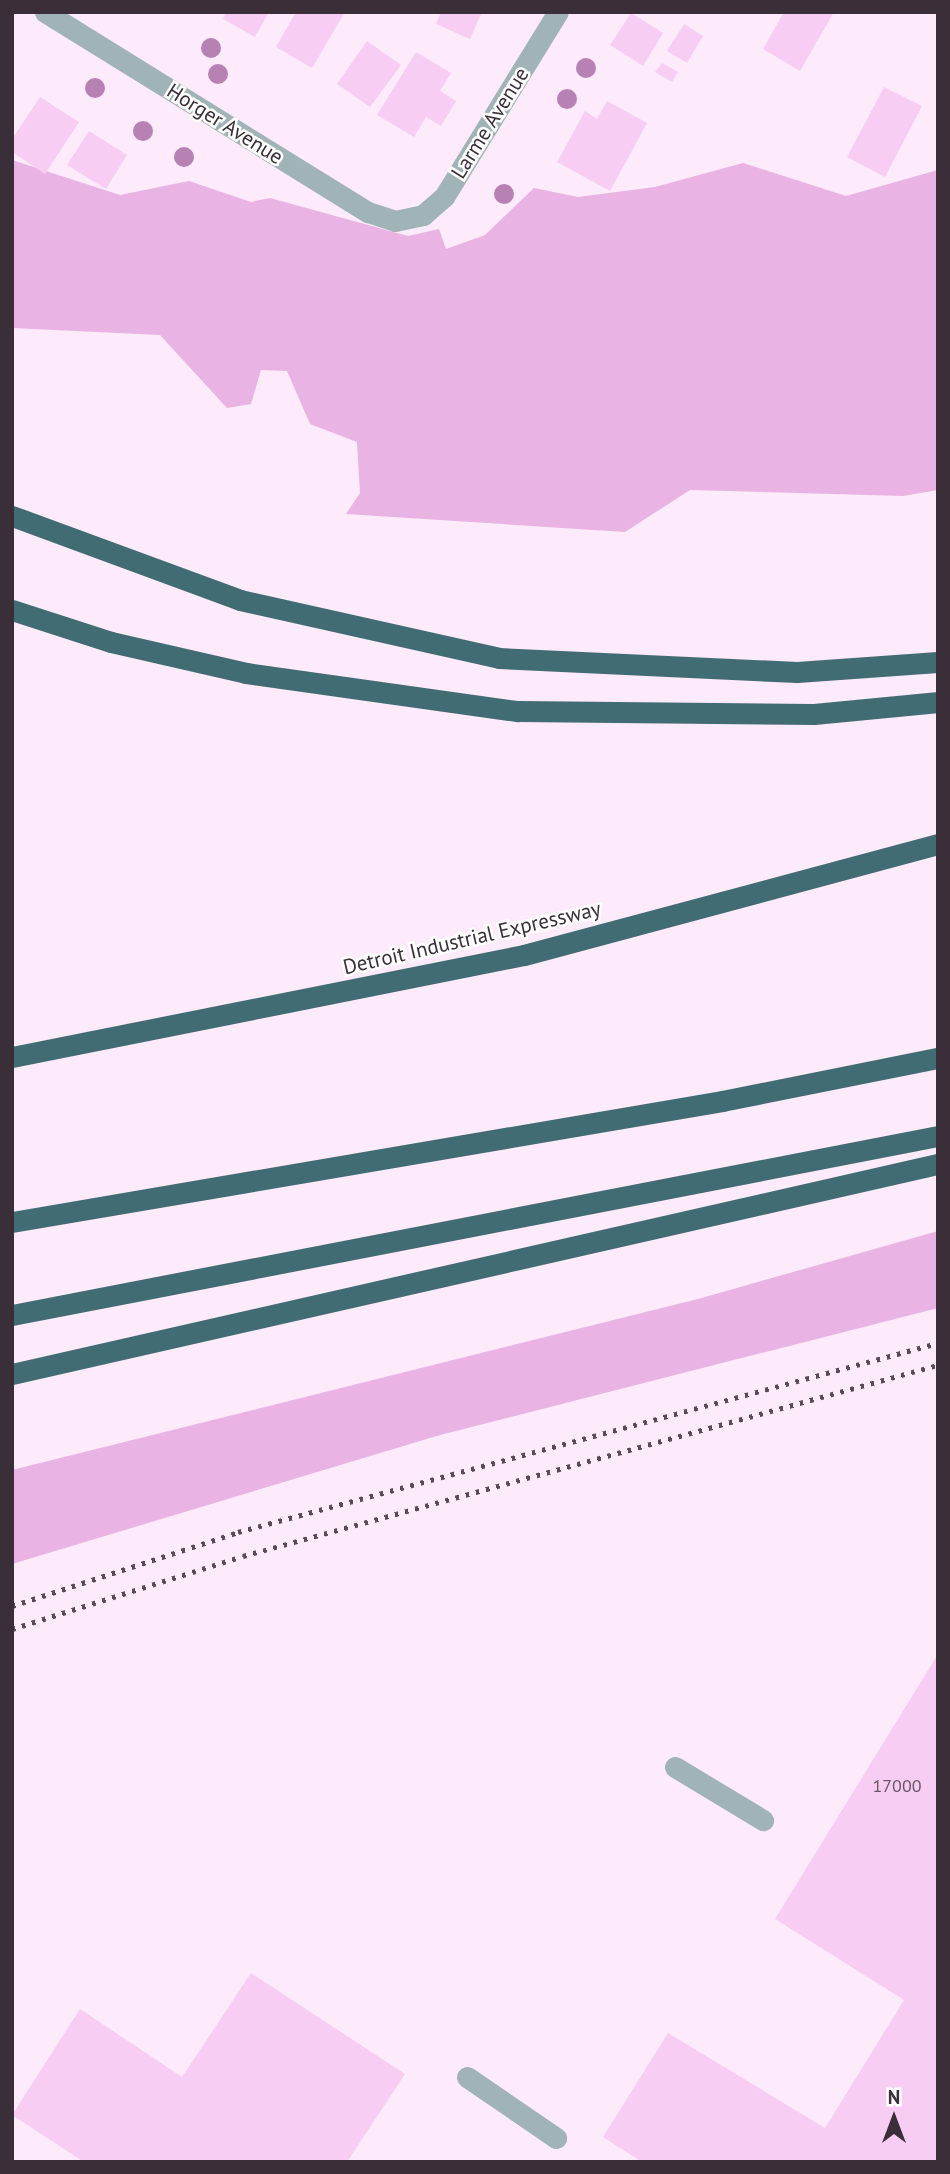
<!DOCTYPE html>
<html>
<head>
<meta charset="utf-8">
<style>
  body { margin:0 }
  #map { position:relative; width:950px; height:2174px; overflow:hidden; background:#fdeafa; font-family:"PT Sans",sans-serif }
  div>[style] { position:absolute }
  [style*='--x'] { left:calc(var(--x)*1px); top:calc(var(--y)*1px); width:calc(var(--w)*1px); rotate:calc(var(--a)*1deg) }
  .green>* { inset:0; background:#e9b3e3 }
  .building>* { inset:0; background:#f8cdf3 }
  .minor>* { height:21px; margin:-10.5px; padding:0 10.5px; transform-origin:10.5px; border-radius:10.5px; background:#a0b3b6 }
  .highway>* { height:21px; margin:-10.5px; padding:0 10.5px; transform-origin:10.5px; border-radius:10.5px; background:#426c73 }
  .rail>* { height:5px; margin-top:-2.5px; transform-origin:0; background:repeating-linear-gradient(90deg,#584b56 0 3.5px,transparent 0 10.5px) }
  .trees>* { width:20px; height:20px; margin:-10px; border-radius:50%; background:#b782b3 }
  span { translate:-50% -50%; white-space:nowrap; text-align:center; line-height:1.15; -webkit-text-stroke:5px #fff; paint-order:stroke }
  .number-label { font-size:18px; color:#6a5667 }
  .number-label span { -webkit-text-stroke-width:0 }
  .street-label { font-size:21px; color:#3a2e38 }
  .frame { position:absolute; inset:0; border:14px solid #3a2e38; pointer-events:none }
  .north { position:absolute; left:859px; top:2083px; width:70px; height:70px; -webkit-text-stroke:5px #fff; paint-order:stroke; rotate:0deg; font-size:19px; font-weight:700; line-height:28px; text-align:center; color:#3a2e38 }
  .north::after { content:''; display:block; margin:auto; width:24px; height:32px; background:#3a2e38; clip-path:polygon(50% 0,100% 100%,50% 72%,0 100%) }
</style>
</head>
<body>
<div id="map">
  <div class="green">
    <i style="clip-path:polygon(12px 160px,120px 195px,189px 181px,251px 202px,270px 198px,408px 236px,439px 229px,446px 249px,485px 235px,534px 188px,578px 197px,655px 187px,743px 163px,846px 196px,938px 170px,938px 490px,903px 496px,690px 490px,625px 532px,346px 514px,360px 493px,357px 442px,310px 424px,287px 371px,261px 370px,251px 404px,227px 408px,160px 335px,12px 328px)"></i>
    <i style="clip-path:polygon(938px 1231px,938px 1308px,440px 1435px,12px 1564px,12px 1470px,698px 1299px)"></i>
  </div>
  <div class="building">
    <i style="clip-path:polygon(226px 12px,269px 12px,255px 37px,223px 19px)"></i>
    <i style="clip-path:polygon(296px 12px,345px 12px,312px 68px,276px 47px)"></i>
    <i style="clip-path:polygon(441px 12px,482px 12px,470px 39px,436px 24px)"></i>
    <i style="clip-path:polygon(784px 12px,834px 12px,800px 71px,763px 49px)"></i>
    <i style="clip-path:polygon(631px 13px,663px 33px,643px 66px,610px 45px)"></i>
    <i style="clip-path:polygon(684px 24px,703px 36px,687px 63px,667px 51px)"></i>
    <i style="clip-path:polygon(367px 41px,401px 65px,370px 107px,337px 84px)"></i>
    <i style="clip-path:polygon(416px 52px,451px 73px,440px 91px,456px 101px,441px 126px,426px 117px,414px 137px,377px 115px)"></i>
    <i style="clip-path:polygon(662px 63px,678px 72px,672px 82px,655px 72px)"></i>
    <i style="clip-path:polygon(884px 87px,922px 106px,885px 177px,847px 157px)"></i>
    <i style="clip-path:polygon(40px 97px,79px 122px,45px 174px,12px 152px,12px 139px)"></i>
    <i style="clip-path:polygon(607px 101px,647px 123px,610px 191px,557px 162px,585px 111px,597px 119px)"></i>
    <i style="clip-path:polygon(89px 131px,127px 155px,106px 189px,67px 165px)"></i>
    <i style="clip-path:polygon(938px 1654px,938px 2162px,642px 2162px,603px 2137px,668px 2033px,825px 2128px,904px 2000px,775px 1919px)"></i>
    <i style="clip-path:polygon(251px 1973px,405px 2074px,347px 2162px,84px 2162px,12px 2115px,80px 2009px,182px 2077px)"></i>
  </div>
  <div class="minor">
    <i style="--x:45;--y:12;--w:380;--a:31.8"></i>
    <i style="--x:368;--y:212;--w:28;--a:18"></i>
    <i style="--x:395;--y:221;--w:29;--a:-12"></i>
    <i style="--x:423;--y:215;--w:28;--a:-41"></i>
    <i style="--x:444;--y:197;--w:217;--a:-58.4"></i>
    <i style="--x:675;--y:1767;--w:103;--a:31.1"></i>
    <i style="--x:467;--y:2077;--w:108;--a:34.4"></i>
  </div>
  <div class="highway">
    <i style="--x:12;--y:516;--w:243;--a:20.2"></i>
    <i style="--x:240;--y:600;--w:265;--a:12.6"></i>
    <i style="--x:499;--y:658;--w:298;--a:2.7"></i>
    <i style="--x:797;--y:672;--w:141;--a:-4.1"></i>
    <i style="--x:12;--y:610;--w:104;--a:17.9"></i>
    <i style="--x:111;--y:642;--w:139;--a:12.9"></i>
    <i style="--x:246;--y:673;--w:275;--a:8"></i>
    <i style="--x:518;--y:711;--w:296;--a:0.6"></i>
    <i style="--x:814;--y:714;--w:125;--a:-5.5"></i>
    <i style="--x:12;--y:1057;--w:522;--a:-11.27"></i>
    <i style="--x:524;--y:955;--w:429;--a:-15"></i>
    <i style="--x:12;--y:1222;--w:720;--a:-9.67"></i>
    <i style="--x:722;--y:1101;--w:220;--a:-11.3"></i>
    <i style="--x:12;--y:1315;--w:943;--a:-10.94"></i>
    <i style="--x:12;--y:1374;--w:950;--a:-12.78"></i>
  </div>
  <div class="rail">
    <i style="--x:12;--y:1606;--w:238;--a:-18.1"></i>
    <i style="--x:238;--y:1532;--w:725;--a:-15.11"></i>
    <i style="--x:12;--y:1629;--w:242;--a:-17.5"></i>
    <i style="--x:243;--y:1556;--w:721;--a:-15.37"></i>
  </div>
  <div class="trees">
    <i style="left:211px;top:48px"></i>
    <i style="left:586px;top:68px"></i>
    <i style="left:218px;top:74px"></i>
    <i style="left:95px;top:88px"></i>
    <i style="left:567px;top:99px"></i>
    <i style="left:143px;top:131px"></i>
    <i style="left:184px;top:157px"></i>
    <i style="left:504px;top:194px"></i>
  </div>
  <div class="number-label">
    <span style="left:897px;top:1786px">17000</span>
  </div>
  <div class="street-label">
    <span style="left:490px;top:123px;rotate:-58deg">Larme Avenue</span>
    <span style="left:225px;top:124px;rotate:32deg">Horger Avenue</span>
    <span style="left:472px;top:938px;rotate:-13deg">Detroit Industrial Expressway</span>
  </div>
  <div class="frame"></div>
  <div class="north">N</div>
</div>
</body>
</html>
